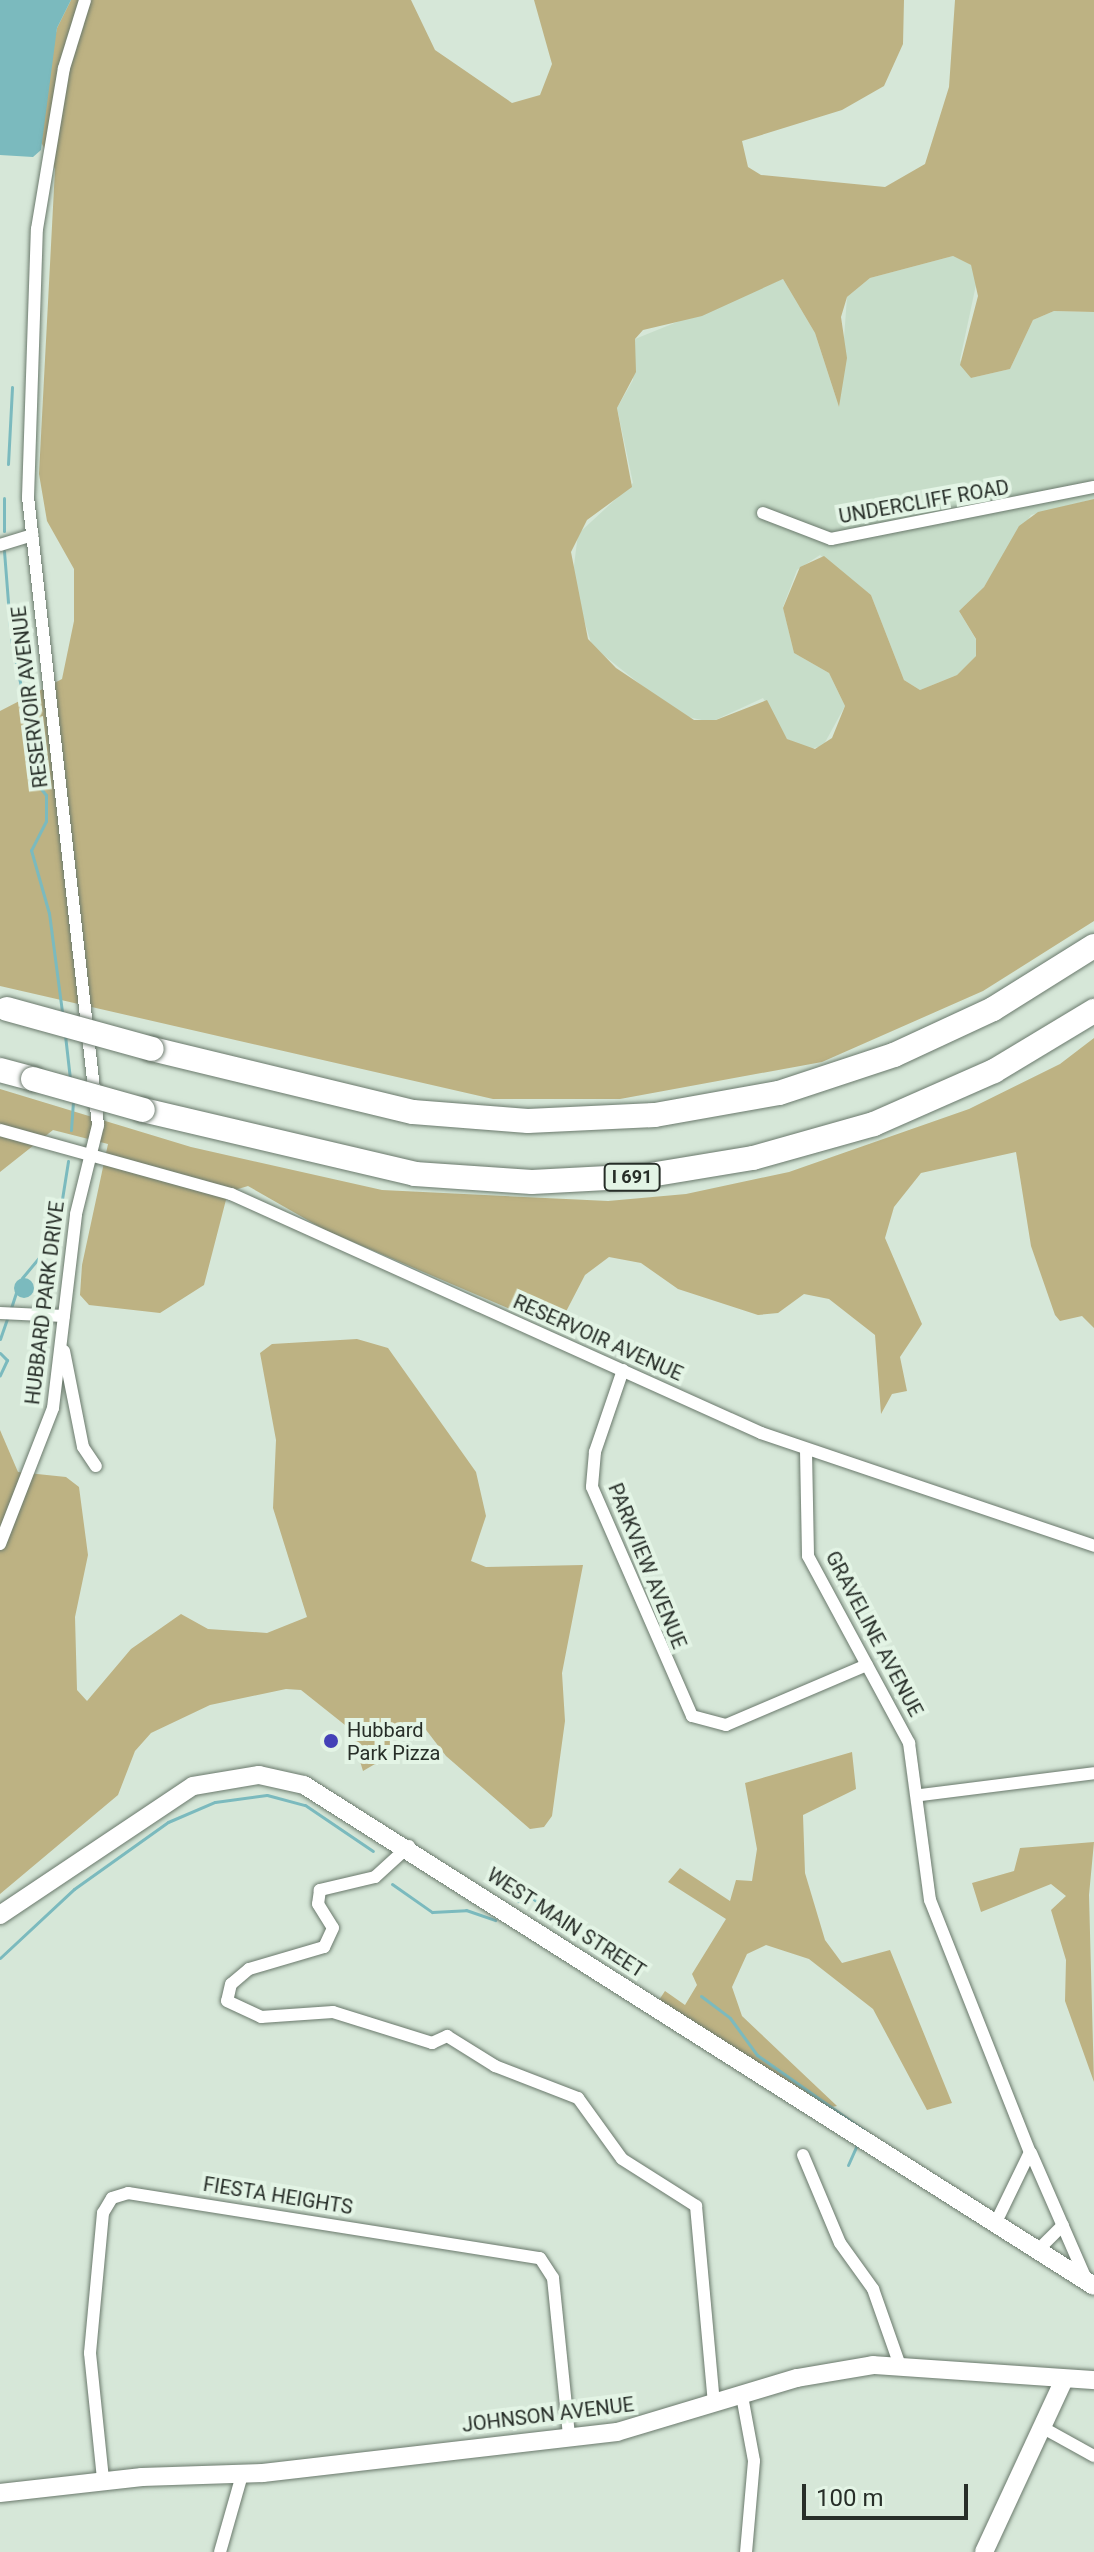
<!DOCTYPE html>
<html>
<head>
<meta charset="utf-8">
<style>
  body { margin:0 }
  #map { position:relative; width:1094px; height:2552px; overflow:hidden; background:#d6e7d8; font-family:Roboto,sans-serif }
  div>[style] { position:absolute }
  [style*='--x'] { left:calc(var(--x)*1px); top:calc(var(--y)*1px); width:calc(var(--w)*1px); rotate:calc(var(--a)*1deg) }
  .built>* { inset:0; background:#c7ddc9 }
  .forest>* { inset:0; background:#bdb283 }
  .water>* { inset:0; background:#7bbabe }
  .round { border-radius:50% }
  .stream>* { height:3px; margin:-1.5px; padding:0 1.5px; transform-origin:1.5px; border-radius:1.5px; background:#7bbabe }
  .roads { filter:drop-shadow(0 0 2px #6a796c) drop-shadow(0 0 2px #6a796c) }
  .street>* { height:12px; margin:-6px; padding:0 6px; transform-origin:6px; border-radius:6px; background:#fff }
  .secondary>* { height:18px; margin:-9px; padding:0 9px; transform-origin:9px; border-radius:9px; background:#fff }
  .highway>* { height:24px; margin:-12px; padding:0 12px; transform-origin:12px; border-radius:12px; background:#fff }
  .bridges { filter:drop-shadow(0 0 2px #6a796c) drop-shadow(0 0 2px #6a796c) }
  .highway-bridge>* { height:24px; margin:-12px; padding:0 12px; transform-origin:12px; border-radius:12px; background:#fff }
  .dots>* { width:22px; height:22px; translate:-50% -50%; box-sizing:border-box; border:4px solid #e3f4e5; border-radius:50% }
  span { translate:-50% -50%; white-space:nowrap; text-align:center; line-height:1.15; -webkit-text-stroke:8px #e3f4e5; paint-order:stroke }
  .shield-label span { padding:2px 6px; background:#e3f4e5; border:2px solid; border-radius:6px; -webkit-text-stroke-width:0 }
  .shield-label { font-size:18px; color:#272e28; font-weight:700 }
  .street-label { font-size:20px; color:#272e28 }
  .poi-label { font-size:20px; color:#272e28 }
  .left { translate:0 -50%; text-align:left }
  .scale { position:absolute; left:802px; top:2484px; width:166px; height:36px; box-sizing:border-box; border:4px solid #272e28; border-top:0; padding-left:10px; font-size:24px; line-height:28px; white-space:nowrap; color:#272e28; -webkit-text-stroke:6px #e3f4e5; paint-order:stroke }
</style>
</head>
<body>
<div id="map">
  <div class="built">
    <i style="clip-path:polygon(953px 256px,971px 265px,977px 280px,960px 360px,971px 378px,1010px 369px,1033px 320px,1054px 311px,1094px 312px,1094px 499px,1031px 515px,984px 587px,959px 611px,978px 643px,976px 656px,957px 675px,920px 690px,904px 680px,871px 595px,820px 555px,797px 570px,783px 607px,794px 653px,829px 673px,845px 706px,823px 746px,809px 749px,787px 739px,763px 698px,711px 722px,679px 715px,592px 646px,572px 581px,578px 534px,633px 483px,617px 408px,633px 380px,635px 339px,783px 279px,815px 333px,839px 407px,847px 297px,870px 278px)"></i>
  </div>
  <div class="forest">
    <i style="clip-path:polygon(71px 0,411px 0,435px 50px,512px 103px,540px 95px,552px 64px,534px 0,904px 0,903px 44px,884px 86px,842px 110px,742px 141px,748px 167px,761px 175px,885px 187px,925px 164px,949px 87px,955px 0,1094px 0,1094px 312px,1054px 311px,1033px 320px,1010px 369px,971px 378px,960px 365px,978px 296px,971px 265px,953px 256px,870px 278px,847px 297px,841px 317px,847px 358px,839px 407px,815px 333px,783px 279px,702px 316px,643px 330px,635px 339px,636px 372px,617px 408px,632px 487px,587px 520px,571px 552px,588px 639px,616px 668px,694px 720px,716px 720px,767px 700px,787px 739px,815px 749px,832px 738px,845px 706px,829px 673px,794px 653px,783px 608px,800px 567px,824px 556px,871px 595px,904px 680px,920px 690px,957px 675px,976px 656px,976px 639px,959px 611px,984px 587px,1019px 526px,1038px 512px,1094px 499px,1094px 921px,983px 991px,822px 1062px,620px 1099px,493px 1099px,0 986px,0 711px,62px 679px,74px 621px,74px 569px,47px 521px,39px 474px,55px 169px,41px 142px,44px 89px,57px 28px)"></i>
    <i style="clip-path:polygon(1094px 1038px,1094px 1328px,1082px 1316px,1060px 1321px,1055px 1315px,1031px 1246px,1016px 1152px,921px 1173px,894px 1207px,885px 1238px,922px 1324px,900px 1357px,907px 1391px,892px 1394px,881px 1414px,875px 1335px,829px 1299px,804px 1294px,778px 1313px,758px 1315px,678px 1289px,641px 1263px,609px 1257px,585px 1275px,557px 1329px,325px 1230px,248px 1186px,228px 1192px,204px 1285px,160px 1313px,89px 1305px,80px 1295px,82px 1265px,108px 1144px,53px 1130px,0 1172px,0 1089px,191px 1147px,382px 1190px,608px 1201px,686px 1194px,789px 1172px,969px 1109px,1060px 1064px)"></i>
    <i style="clip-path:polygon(357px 1339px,388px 1348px,476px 1472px,486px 1516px,471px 1561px,486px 1567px,583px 1565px,562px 1673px,565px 1721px,552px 1816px,544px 1827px,530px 1829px,446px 1756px,420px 1722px,396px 1724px,387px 1757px,363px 1771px,350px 1729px,301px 1690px,286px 1689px,210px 1705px,151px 1733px,135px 1751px,118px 1795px,0 1894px,0 1430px,18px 1472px,66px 1477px,79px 1487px,88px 1555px,75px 1617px,77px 1690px,87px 1701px,131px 1649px,181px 1614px,208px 1629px,267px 1633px,307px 1617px,273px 1508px,276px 1440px,260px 1353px,272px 1344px)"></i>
    <i style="clip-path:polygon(852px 1752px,856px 1789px,803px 1815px,805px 1873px,825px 1940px,842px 1963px,890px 1950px,952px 2103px,927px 2110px,873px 2009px,809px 1959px,766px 1945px,747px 1954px,732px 1987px,742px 2016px,837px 2106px,827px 2108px,659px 2000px,665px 1991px,685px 2005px,697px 1985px,692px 1974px,726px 1919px,668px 1882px,680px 1868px,730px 1901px,736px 1880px,752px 1881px,757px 1849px,745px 1783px)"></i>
    <i style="clip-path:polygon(1094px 1842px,1089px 1895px,1094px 2082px,1065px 2001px,1066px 1960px,1051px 1910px,1066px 1896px,1051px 1884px,981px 1912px,972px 1883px,1014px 1871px,1020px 1848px)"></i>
  </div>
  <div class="water">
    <i style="clip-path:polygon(0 0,71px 0,57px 28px,41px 150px,33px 157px,0 155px)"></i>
    <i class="round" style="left:14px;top:1278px;width:20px;height:20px"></i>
  </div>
  <div class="stream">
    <i style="--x:8;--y:464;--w:77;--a:-87"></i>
    <i style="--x:4;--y:531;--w:33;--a:-90"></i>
    <i style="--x:4;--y:551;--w:77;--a:85.5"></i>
    <i style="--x:11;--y:639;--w:98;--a:78.2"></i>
    <i style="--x:31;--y:735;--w:39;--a:93"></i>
    <i style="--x:29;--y:774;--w:27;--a:51"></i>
    <i style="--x:46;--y:795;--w:26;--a:90"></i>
    <i style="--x:46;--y:821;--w:33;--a:117"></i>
    <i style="--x:31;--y:850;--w:66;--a:74.1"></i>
    <i style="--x:49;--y:913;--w:100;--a:82.5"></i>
    <i style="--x:65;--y:1035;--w:44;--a:83.5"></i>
    <i style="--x:71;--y:1130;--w:31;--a:-86"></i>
    <i style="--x:22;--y:1278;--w:53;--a:-50.3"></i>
    <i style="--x:56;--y:1237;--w:77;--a:-81"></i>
    <i style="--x:11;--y:1308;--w:16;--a:-72"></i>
    <i style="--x:0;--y:1339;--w:21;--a:-71"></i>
    <i style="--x:0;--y:1353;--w:10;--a:45"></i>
    <i style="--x:7;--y:1360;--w:17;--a:115"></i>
    <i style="--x:392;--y:1884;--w:49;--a:35"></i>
    <i style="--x:432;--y:1912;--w:34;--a:-3"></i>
    <i style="--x:466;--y:1910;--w:31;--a:19"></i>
    <i style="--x:518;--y:1901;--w:14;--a:-12"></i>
    <i style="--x:532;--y:1898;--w:54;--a:35.2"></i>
    <i style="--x:576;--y:1929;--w:33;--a:18"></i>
    <i style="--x:0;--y:1958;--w:101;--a:-43"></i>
    <i style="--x:74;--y:1889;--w:115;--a:-35.5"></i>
    <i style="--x:168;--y:1822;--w:51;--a:-23.1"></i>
    <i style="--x:215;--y:1802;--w:52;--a:-7.7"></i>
    <i style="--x:267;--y:1795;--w:39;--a:15"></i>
    <i style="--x:305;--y:1805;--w:82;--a:34.1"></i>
    <i style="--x:701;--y:1996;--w:36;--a:37"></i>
    <i style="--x:730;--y:2018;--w:46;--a:53.9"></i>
    <i style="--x:757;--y:2055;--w:132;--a:35.1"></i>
    <i style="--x:848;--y:2165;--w:22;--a:-66"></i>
  </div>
  <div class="roads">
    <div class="street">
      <i style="--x:763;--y:513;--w:73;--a:20.9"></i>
      <i style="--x:831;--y:539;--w:268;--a:-11.2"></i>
      <i style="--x:0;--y:545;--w:34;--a:-17"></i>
      <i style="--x:0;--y:1130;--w:240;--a:15.5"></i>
      <i style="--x:231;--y:1194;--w:581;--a:24.27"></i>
      <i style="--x:761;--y:1433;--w:352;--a:18.7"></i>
      <i style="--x:0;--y:1313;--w:64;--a:2.7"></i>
      <i style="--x:64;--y:1351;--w:98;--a:78.8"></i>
      <i style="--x:83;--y:1447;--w:23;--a:56"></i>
      <i style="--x:623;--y:1370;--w:87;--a:108.9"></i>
      <i style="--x:595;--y:1452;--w:35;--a:95"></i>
      <i style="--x:592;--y:1487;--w:250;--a:66.4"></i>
      <i style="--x:692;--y:1716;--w:35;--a:15"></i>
      <i style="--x:726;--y:1725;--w:153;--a:-23.1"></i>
      <i style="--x:806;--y:1451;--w:105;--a:88.9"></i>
      <i style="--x:808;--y:1556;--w:213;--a:61.6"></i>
      <i style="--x:909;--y:1743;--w:158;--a:82.4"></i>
      <i style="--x:930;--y:1900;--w:271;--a:68.4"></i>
      <i style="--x:1030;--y:2152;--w:82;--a:115.9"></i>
      <i style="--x:0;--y:1544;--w:146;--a:-68.7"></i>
      <i style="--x:53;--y:1408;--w:195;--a:-83.2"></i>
      <i style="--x:76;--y:1214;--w:92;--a:-76.1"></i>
      <i style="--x:98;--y:1125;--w:632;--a:-96.36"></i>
      <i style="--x:28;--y:497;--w:268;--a:-88.1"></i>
      <i style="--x:37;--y:229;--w:163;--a:-80.5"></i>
      <i style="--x:64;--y:68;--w:71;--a:-72.8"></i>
      <i style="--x:921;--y:1795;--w:174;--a:-7.2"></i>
      <i style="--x:409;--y:1846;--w:46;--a:137.6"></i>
      <i style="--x:375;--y:1877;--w:57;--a:166.7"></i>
      <i style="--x:320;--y:1890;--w:14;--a:98"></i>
      <i style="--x:318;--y:1904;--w:28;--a:58"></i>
      <i style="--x:333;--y:1928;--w:21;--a:115"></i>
      <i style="--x:324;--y:1947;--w:78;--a:163.7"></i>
      <i style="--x:249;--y:1969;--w:23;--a:140"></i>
      <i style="--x:231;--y:1984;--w:17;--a:103"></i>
      <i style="--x:227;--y:2001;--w:38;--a:25"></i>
      <i style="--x:261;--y:2017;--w:72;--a:-4"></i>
      <i style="--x:333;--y:2012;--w:104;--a:17.4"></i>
      <i style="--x:432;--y:2043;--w:17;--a:-25"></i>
      <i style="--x:447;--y:2036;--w:57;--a:32"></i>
      <i style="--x:495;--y:2066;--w:89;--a:21.1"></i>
      <i style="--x:578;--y:2098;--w:75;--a:54.2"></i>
      <i style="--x:622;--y:2159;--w:88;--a:32.4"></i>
      <i style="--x:696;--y:2206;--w:200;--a:84.8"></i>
      <i style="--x:1031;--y:2153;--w:137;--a:66.4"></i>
      <i style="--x:803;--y:2155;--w:95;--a:67.2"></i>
      <i style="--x:840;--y:2243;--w:57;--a:54.3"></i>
      <i style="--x:873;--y:2289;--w:78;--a:70.6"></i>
      <i style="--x:1036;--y:2252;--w:38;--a:-45"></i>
      <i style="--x:742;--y:2396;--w:66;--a:79.5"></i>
      <i style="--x:754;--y:2461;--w:91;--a:95"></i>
      <i style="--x:1045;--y:2429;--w:56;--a:28.9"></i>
      <i style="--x:103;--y:2479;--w:127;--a:-95.9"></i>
      <i style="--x:90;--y:2353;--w:141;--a:-84.7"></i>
      <i style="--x:103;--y:2213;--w:17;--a:-59"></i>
      <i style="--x:112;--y:2198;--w:17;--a:-17"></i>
      <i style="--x:128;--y:2193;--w:417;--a:9"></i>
      <i style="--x:540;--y:2258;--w:24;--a:57"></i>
      <i style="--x:553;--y:2278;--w:159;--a:84.2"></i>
      <i style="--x:220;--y:2552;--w:80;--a:-74.1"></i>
    </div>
    <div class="secondary">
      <i style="--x:0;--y:1915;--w:232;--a:-33.8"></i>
      <i style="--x:193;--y:1786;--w:67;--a:-9.5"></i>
      <i style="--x:259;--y:1775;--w:46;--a:12.5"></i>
      <i style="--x:304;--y:1785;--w:935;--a:32.38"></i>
      <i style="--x:0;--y:2493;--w:143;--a:-6.4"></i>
      <i style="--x:142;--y:2477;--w:121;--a:-1.9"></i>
      <i style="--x:263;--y:2473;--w:356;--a:-6.6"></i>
      <i style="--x:617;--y:2432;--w:188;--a:-16.7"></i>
      <i style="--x:797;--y:2378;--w:77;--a:-9.7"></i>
      <i style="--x:873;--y:2365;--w:222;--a:3.9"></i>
      <i style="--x:984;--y:2552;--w:190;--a:-65.1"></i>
    </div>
    <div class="highway">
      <i style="--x:152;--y:1049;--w:268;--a:13.6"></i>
      <i style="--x:413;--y:1112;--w:115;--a:4.5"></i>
      <i style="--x:528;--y:1121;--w:127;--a:-2.7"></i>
      <i style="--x:655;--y:1115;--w:126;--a:-10.1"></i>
      <i style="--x:779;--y:1093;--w:121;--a:-18.3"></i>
      <i style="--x:894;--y:1055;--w:109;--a:-24.9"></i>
      <i style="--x:993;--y:1009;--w:119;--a:-32"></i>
      <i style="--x:0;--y:1070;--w:34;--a:15"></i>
      <i style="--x:143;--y:1110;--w:279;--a:13.2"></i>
      <i style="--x:415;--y:1174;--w:117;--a:3.9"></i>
      <i style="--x:532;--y:1182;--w:112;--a:-3.1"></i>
      <i style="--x:644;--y:1176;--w:110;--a:-9.4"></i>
      <i style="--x:753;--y:1158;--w:126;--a:-15.7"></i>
      <i style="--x:874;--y:1124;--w:131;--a:-23.8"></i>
      <i style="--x:994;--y:1071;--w:117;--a:-31"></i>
    </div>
  </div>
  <div class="bridges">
    <div class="highway-bridge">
      <i style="--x:7;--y:1009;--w:150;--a:15.4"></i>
      <i style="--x:33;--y:1079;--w:114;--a:15.7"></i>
    </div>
  </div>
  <div class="dots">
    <i style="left:331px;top:1741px;background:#4441b7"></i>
  </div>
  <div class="shield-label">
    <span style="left:632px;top:1177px">I 691</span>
  </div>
  <div class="street-label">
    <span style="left:924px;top:502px;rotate:-10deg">UNDERCLIFF ROAD</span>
    <span style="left:30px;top:697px;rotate:-97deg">RESERVOIR AVENUE</span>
    <span style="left:45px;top:1303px;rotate:-83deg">HUBBARD PARK DRIVE</span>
    <span style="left:598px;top:1338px;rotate:24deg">RESERVOIR AVENUE</span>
    <span style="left:647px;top:1566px;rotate:68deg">PARKVIEW AVENUE</span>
    <span style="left:874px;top:1634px;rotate:62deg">GRAVELINE AVENUE</span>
    <span style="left:566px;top:1923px;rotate:33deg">WEST MAIN STREET</span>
    <span style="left:278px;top:2196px;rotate:9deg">FIESTA HEIGHTS</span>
    <span style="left:548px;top:2415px;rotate:-7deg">JOHNSON AVENUE</span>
  </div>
  <div class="poi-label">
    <span class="left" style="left:347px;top:1742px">Hubbard<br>Park Pizza</span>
  </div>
  <div class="scale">100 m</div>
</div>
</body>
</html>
